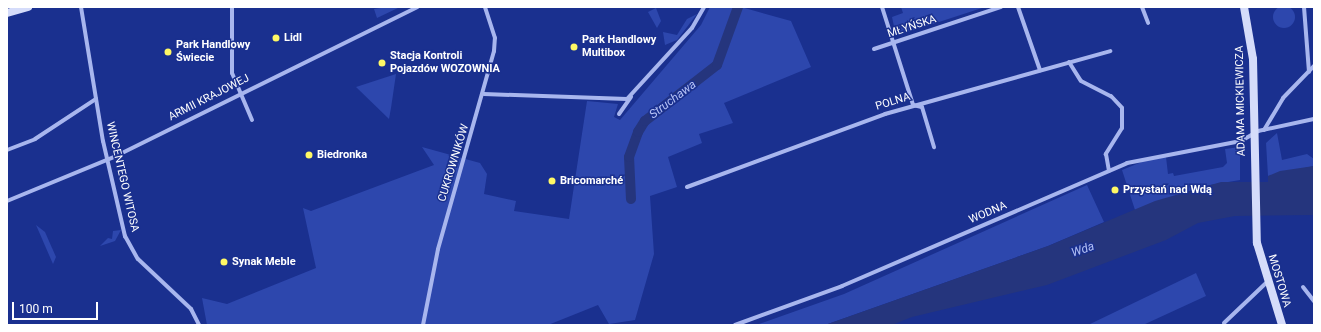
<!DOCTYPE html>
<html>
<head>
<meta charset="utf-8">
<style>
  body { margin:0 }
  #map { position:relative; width:1321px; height:332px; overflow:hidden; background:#1a308f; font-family:Roboto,sans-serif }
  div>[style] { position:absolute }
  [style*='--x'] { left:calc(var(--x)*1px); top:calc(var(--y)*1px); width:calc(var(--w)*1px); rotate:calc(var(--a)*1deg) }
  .green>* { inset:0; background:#2d47ad }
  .round { border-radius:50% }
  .water>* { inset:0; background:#25357d }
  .river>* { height:10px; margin:-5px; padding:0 5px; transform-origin:5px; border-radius:5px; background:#25357d }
  .street>* { height:4px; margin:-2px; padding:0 2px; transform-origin:2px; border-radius:2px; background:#a8b6ee }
  .secondary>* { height:8px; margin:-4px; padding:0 4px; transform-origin:4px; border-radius:4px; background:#d5dcfa }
  .dots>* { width:11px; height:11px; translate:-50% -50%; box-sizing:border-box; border:2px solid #1a308f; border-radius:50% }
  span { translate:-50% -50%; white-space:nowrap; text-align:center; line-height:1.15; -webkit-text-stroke:3px #1a308f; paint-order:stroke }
  .street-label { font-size:11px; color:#fff }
  .poi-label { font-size:11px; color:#fff; font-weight:700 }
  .left { translate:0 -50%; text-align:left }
  .water-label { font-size:12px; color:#b4c1f5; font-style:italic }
  .frame { position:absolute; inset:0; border:8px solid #fff; pointer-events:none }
  .scale { position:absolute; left:12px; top:302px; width:86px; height:18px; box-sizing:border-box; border:2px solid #fff; border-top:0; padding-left:5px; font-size:12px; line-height:14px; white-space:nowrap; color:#fff; -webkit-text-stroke:3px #1a308f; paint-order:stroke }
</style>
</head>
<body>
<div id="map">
  <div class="green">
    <i class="round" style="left:1273px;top:6px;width:22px;height:22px"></i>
    <i style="clip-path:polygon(387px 7px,400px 7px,377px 18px,374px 9px)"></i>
    <i style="clip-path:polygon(710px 7px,741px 7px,791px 21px,811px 67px,724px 103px,733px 123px,699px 134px,702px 143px,668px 157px,677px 187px,650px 196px,654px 254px,635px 320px,609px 324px,598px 305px,548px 325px,207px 325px,202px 298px,227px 304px,316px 268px,303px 208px,311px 211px,434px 165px,422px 147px,480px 163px,487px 174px,484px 194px,516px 201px,514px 211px,569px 219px,587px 101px,618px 104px,614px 117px,620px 120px,701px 25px)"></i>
    <i style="clip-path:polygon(901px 7px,985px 7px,896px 36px,892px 17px,903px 13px)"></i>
    <i style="clip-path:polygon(656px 8px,661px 21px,657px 28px,648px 12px)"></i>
    <i style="clip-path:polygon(697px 14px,677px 40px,665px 45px,663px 32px,677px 35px,687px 19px)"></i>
    <i style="clip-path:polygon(396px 74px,391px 108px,389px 119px,356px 87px)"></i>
    <i style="clip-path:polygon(1277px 133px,1282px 160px,1307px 154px,1314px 159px,1314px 166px,1268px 176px,1266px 143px)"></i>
    <i style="clip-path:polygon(1240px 147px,1240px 180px,1204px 186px,1135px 210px,1122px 170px,1144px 161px,1166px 157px,1168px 174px,1173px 173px,1174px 176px,1223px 167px,1227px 163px,1225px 149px)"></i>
    <i style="clip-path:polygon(1087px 185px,1104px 222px,1048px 246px,825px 325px,756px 325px,844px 294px)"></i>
    <i style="clip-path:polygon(36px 225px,45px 232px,56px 257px,53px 264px)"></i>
    <i style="clip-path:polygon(121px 230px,115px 241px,100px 246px,108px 238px,112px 239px,113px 231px)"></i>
    <i style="clip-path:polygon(1196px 273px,1206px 296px,1143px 325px,1088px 325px)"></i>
  </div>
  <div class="water">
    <i style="clip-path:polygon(1314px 166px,1314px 215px,1235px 216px,1198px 223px,1166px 240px,1047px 285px,912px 317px,892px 325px,825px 325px,1048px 246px,1155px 201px,1221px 182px,1268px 182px,1268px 176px,1280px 171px)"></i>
  </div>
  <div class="river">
    <i style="--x:631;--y:199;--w:42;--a:-92.7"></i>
    <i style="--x:629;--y:157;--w:27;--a:-70"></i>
    <i style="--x:638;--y:132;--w:13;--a:-58"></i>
    <i style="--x:645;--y:121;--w:91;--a:-37.9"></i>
    <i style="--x:717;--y:65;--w:62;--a:-70.1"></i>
  </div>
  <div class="street">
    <i style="--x:81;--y:7;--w:136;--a:80.7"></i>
    <i style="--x:103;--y:141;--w:98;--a:77"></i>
    <i style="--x:125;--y:236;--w:26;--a:61"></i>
    <i style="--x:138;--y:259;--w:73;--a:43.3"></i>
    <i style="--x:191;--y:309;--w:18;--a:63"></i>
    <i style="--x:232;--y:7;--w:66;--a:90"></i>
    <i style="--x:232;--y:73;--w:51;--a:66.9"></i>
    <i style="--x:882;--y:7;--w:103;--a:72.4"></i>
    <i style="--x:913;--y:105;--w:9;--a:13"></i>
    <i style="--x:922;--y:107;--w:42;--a:73.3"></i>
    <i style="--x:1018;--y:7;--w:67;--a:70.8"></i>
    <i style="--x:1142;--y:7;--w:17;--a:69"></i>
    <i style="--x:1304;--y:7;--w:65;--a:85.6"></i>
    <i style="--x:874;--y:49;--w:134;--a:-18.3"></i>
    <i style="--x:1069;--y:62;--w:22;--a:58"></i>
    <i style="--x:1081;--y:81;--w:34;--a:27"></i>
    <i style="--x:1111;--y:96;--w:16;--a:47"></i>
    <i style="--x:1122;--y:108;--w:20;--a:90"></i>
    <i style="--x:1122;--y:128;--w:31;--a:122"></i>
    <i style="--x:1106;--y:154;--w:17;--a:80"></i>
    <i style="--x:484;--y:94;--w:143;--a:2"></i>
    <i style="--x:627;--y:99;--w:96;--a:-47.5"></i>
    <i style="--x:692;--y:28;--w:24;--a:-60"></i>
    <i style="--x:619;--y:114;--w:21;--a:-55"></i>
    <i style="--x:1264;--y:130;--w:37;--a:-59"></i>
    <i style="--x:1283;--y:98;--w:45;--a:-45.9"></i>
    <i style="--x:7;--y:150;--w:30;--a:-21"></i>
    <i style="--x:35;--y:139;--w:73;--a:-33.3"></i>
    <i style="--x:687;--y:187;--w:211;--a:-20.2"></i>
    <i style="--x:885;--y:114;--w:234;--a:-15.6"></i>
    <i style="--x:7;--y:201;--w:116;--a:-22.4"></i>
    <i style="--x:114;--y:157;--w:338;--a:-26.3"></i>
    <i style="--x:1303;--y:287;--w:18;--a:52"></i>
    <i style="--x:1224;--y:323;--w:58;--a:-43.6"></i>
    <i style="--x:423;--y:325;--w:77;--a:-78.8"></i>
    <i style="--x:438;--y:249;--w:206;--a:-74.2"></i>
    <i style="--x:494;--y:51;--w:13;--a:-86"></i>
    <i style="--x:495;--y:38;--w:33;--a:-108"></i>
    <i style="--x:735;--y:325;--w:114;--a:-20"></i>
    <i style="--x:842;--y:286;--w:310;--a:-23.3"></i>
    <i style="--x:1127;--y:163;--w:116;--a:-10.9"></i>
    <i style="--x:1241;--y:141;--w:20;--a:-30"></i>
    <i style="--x:1258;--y:131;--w:57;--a:-12.1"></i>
  </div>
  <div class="secondary">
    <i style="--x:1244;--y:7;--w:53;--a:80.2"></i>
    <i style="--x:1253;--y:59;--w:184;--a:88.8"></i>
    <i style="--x:1257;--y:243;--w:86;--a:73"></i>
    <i style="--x:7;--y:13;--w:22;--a:-16"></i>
  </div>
  <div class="dots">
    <i style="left:276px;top:38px;background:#fff865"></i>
    <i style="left:574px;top:47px;background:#fff865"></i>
    <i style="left:168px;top:52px;background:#fff865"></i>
    <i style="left:382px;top:63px;background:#fff865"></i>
    <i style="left:309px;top:155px;background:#fff865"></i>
    <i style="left:552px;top:181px;background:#fff865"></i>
    <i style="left:1115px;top:190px;background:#fff865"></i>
    <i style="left:224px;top:262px;background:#fff865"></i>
  </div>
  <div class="street-label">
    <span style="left:912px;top:27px;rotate:-18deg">MŁYŃSKA</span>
    <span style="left:209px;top:98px;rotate:-27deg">ARMII KRAJOWEJ</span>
    <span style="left:1241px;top:101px;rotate:-91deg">ADAMA MICKIEWICZA</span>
    <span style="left:893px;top:102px;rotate:-17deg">POLNA</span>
    <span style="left:454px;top:163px;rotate:-73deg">CUKROWNIKÓW</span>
    <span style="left:122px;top:177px;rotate:77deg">WINCENTEGO WITOSA</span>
    <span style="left:988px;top:213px;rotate:-23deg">WODNA</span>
    <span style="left:1279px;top:281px;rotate:73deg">MOSTOWA</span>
  </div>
  <div class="poi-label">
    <span class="left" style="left:284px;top:38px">Lidl</span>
    <span class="left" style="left:582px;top:47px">Park Handlowy<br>Multibox</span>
    <span class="left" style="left:176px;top:52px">Park Handlowy<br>Świecie</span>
    <span class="left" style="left:390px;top:63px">Stacja Kontroli<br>Pojazdów WOZOWNIA</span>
    <span class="left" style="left:317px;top:155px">Biedronka</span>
    <span class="left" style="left:560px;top:181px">Bricomarché</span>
    <span class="left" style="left:1123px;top:190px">Przystań nad Wdą</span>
    <span class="left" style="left:232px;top:262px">Synak Meble</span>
  </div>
  <div class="water-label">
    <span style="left:673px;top:100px;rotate:-37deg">Struchawa</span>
    <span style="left:1083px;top:250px;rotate:-19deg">Wda</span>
  </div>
  <div class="frame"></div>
  <div class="scale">100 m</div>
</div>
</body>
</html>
